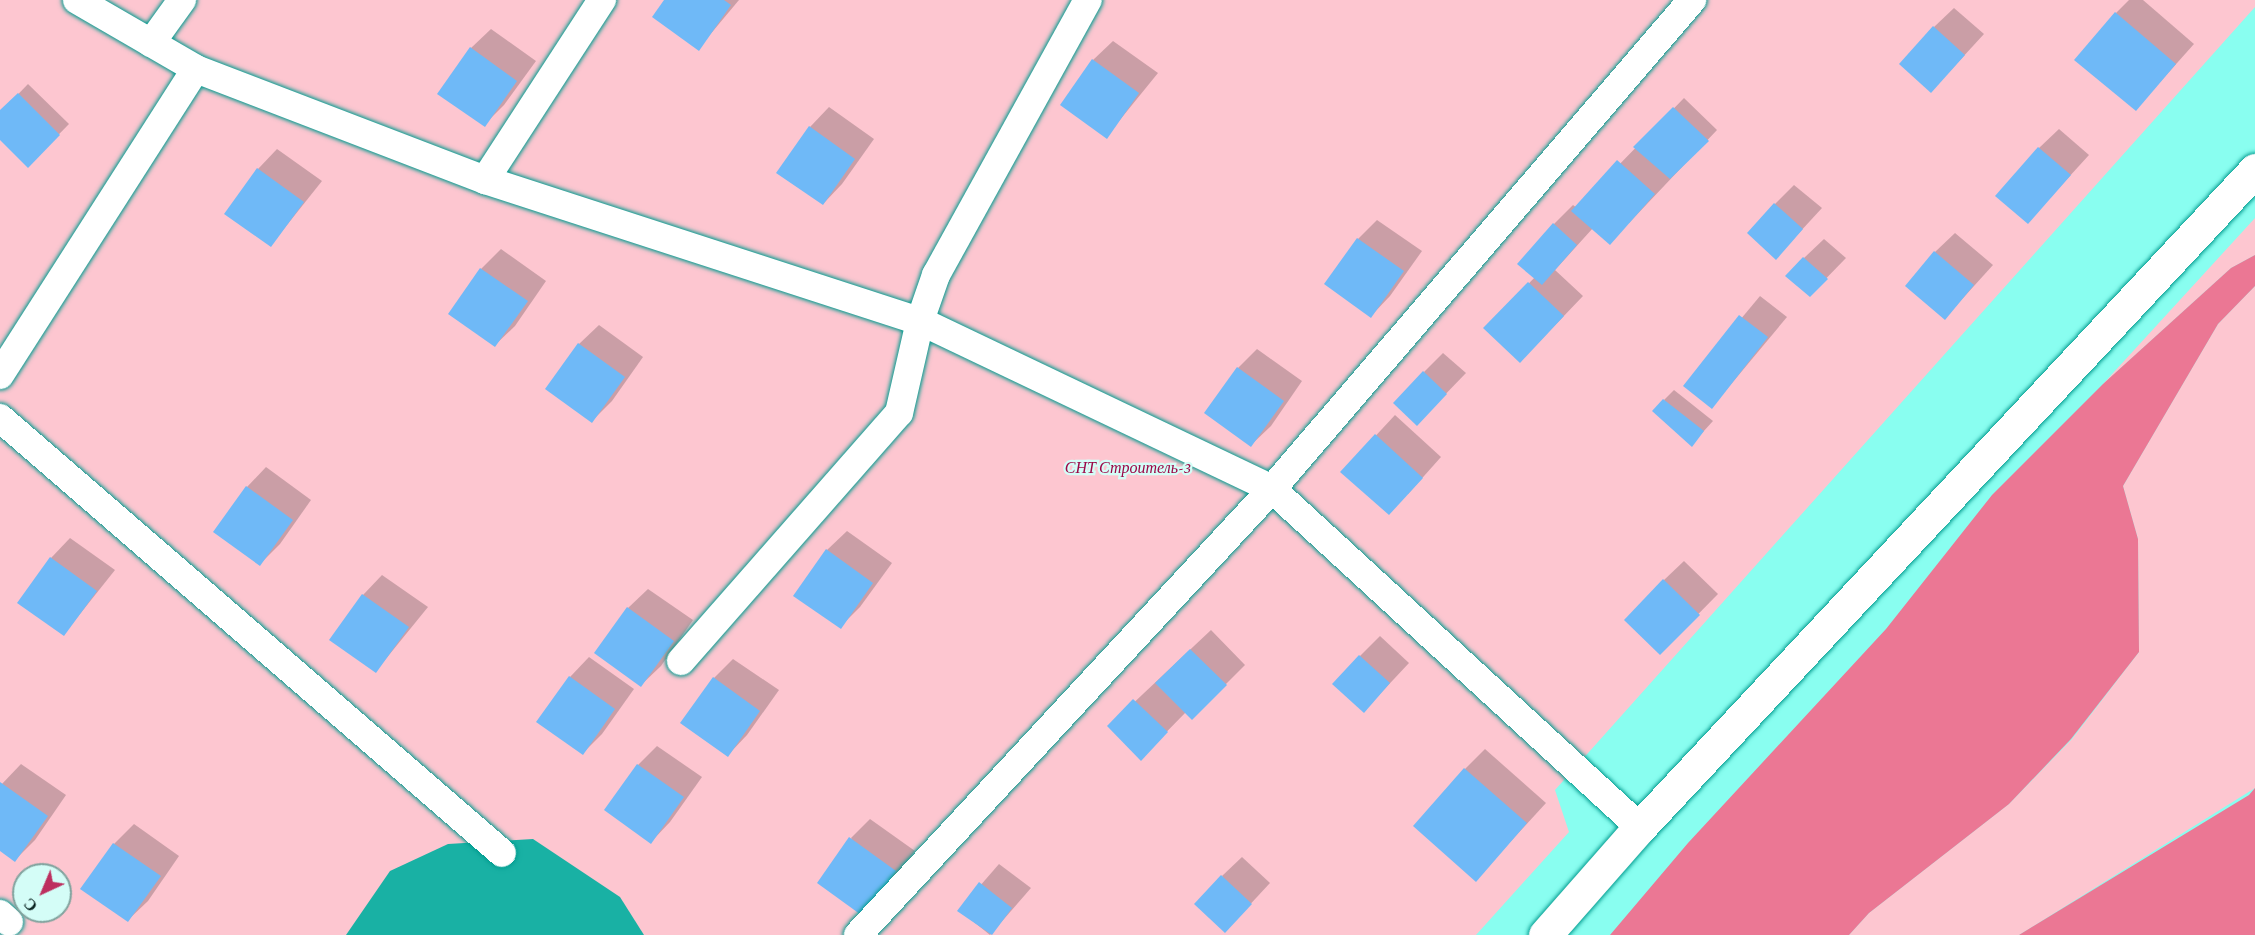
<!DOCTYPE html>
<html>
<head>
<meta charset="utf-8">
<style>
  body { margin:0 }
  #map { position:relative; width:2255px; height:935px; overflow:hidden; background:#89fef0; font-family:"Crimson Pro",serif }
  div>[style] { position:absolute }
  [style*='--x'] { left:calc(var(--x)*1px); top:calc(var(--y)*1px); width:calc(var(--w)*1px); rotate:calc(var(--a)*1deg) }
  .green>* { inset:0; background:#fdc6d0 }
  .forest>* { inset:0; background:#eb7794 }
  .water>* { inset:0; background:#19b1a4 }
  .shadow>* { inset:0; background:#0003 }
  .building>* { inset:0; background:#6fb9f7 }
  .roads { filter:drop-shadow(0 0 2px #029b8f) drop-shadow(0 0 2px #029b8f) }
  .service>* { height:28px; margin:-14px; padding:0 14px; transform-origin:14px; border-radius:14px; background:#fff }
  .minor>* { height:33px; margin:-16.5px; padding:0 16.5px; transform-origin:16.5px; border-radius:16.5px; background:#fff }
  span { translate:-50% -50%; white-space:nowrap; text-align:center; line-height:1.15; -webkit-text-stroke:4.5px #d4fdf7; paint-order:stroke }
  .park-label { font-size:16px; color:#9c0747; font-style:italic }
  .north { position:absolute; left:12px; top:863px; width:60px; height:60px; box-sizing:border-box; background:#d4fdf7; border:2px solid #80a29d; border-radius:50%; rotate:224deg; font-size:16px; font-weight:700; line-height:24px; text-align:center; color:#011a17 }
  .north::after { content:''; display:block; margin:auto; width:21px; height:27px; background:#bd2f5f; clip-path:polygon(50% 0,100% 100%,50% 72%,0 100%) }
</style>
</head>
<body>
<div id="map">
  <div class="green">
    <i style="clip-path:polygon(evenodd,0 0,2255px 0,2255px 7px,1555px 790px,1569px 832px,1476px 935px,0 935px,0 0,24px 875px,60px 875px,60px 911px,24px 911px,24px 875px)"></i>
    <i style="clip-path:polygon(2255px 218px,2255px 255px,2231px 268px,2103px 384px)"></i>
    <i style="clip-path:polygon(2255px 286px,2255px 788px,2019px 935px,1849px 935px,1869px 913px,2009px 804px,2072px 739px,2139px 652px,2138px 539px,2123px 486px,2218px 324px)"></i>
  </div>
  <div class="forest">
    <i style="clip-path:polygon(2255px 255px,2255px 286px,2218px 324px,2123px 486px,2138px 539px,2139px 652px,2071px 739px,2009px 804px,1869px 913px,1849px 935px,1610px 935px,1688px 843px,1886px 629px,1992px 495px,2103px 384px,2231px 268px)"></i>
    <i style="clip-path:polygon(2255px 788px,2255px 935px,2019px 935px,2249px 795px)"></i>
  </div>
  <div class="water">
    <i style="clip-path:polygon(533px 839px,620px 897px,644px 935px,346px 935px,390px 871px,448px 844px)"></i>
  </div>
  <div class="shadow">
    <i style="clip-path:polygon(666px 0,739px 0,698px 49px)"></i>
    <i style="clip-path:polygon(2129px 0,2143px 0,2194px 44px,2136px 109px,2116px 13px)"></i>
    <i style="clip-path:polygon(1954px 8px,1984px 34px,1950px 71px,1934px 27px)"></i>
    <i style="clip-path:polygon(491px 29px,536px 61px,504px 105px,484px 125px,471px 48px)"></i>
    <i style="clip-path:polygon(1113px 41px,1158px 73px,1106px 137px,1093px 60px)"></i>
    <i style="clip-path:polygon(28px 84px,69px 124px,28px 166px,0 138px,0 113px)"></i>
    <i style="clip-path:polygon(1684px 98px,1717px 130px,1629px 223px,1593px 228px,1555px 270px,1583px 296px,1539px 342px,1486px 328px,1535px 277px,1554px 224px,1573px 205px,1577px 208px)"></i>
    <i style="clip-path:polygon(829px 107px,874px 139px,842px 184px,823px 204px,810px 127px)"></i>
    <i style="clip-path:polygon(2059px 129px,2089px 155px,2028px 222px,2039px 148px)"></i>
    <i style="clip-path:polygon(277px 149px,322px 181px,271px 245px,258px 169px)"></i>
    <i style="clip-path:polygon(1794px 185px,1822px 208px,1776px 258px,1775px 204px)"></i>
    <i style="clip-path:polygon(1377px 220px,1422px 251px,1390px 296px,1371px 316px,1358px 239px)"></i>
    <i style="clip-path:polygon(1955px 233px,1993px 265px,1945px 318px,1935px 252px)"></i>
    <i style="clip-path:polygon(1824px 239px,1846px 258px,1810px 295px,1804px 258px)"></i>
    <i style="clip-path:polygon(501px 249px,546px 281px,515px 326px,495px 345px,481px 269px)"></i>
    <i style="clip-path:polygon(1760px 296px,1787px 317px,1712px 407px,1685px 386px)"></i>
    <i style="clip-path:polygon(599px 325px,643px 357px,612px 401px,592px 421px,579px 344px)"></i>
    <i style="clip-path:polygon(1257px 349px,1302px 381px,1271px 426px,1251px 445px,1238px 368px)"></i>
    <i style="clip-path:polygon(1443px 353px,1466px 373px,1436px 404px,1424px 372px)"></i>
    <i style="clip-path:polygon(1674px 390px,1713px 421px,1692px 444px,1664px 400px)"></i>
    <i style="clip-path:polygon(1395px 415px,1441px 457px,1408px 494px,1342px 472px)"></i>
    <i style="clip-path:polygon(266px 467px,311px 500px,280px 544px,260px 564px,247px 487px)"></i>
    <i style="clip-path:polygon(847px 531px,892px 563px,860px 607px,840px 627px,827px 550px)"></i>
    <i style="clip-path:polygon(70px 538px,115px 570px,64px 634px,51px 558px)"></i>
    <i style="clip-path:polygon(1684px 561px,1718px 594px,1660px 653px,1664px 580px)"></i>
    <i style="clip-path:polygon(382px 575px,428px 607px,376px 671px,363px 595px)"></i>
    <i style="clip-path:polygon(648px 589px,693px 620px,661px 666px,641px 685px,628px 608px)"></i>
    <i style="clip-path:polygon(1211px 630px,1245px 665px,1192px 718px,1186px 712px,1141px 758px,1109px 726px)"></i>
    <i style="clip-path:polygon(1380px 636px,1409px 663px,1364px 711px,1360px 656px)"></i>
    <i style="clip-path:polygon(589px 657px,634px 689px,602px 734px,583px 753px,570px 677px)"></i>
    <i style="clip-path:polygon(733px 659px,779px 690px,747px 735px,728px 755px,714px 678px)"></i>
    <i style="clip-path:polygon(657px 746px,702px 777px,670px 822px,651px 842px,638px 765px)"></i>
    <i style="clip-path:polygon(1485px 749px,1546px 803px,1476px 879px,1465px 769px)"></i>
    <i style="clip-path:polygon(21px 764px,66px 795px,35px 840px,15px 860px,0 849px,0 786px)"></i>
    <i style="clip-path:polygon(870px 819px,915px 851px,883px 895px,851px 838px)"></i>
    <i style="clip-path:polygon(134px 824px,179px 856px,148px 901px,128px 920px,114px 844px)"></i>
    <i style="clip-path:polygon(1242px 857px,1270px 883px,1244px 911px,1222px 876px)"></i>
    <i style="clip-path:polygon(999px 864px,1031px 888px,990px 935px,959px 910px)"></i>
  </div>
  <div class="building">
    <i style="clip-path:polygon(664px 0,724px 0,731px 5px,699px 51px,652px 17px)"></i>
    <i style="clip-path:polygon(2115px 12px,2176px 64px,2136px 111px,2074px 60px)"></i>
    <i style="clip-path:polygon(1933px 26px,1965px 55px,1931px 93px,1899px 64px)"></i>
    <i style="clip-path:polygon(470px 47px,517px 81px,485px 127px,437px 94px)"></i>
    <i style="clip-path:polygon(1092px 59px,1139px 93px,1107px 139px,1060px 105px)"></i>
    <i style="clip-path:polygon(18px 93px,60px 135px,28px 168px,0 140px,0 110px)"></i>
    <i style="clip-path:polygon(1673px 107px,1709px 141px,1670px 179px,1633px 147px)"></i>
    <i style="clip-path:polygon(809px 126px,855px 159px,823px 205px,776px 173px)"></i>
    <i style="clip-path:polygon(2038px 147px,2071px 175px,2028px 224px,1995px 196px)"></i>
    <i style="clip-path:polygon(1617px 160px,1655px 194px,1610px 245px,1571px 211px)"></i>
    <i style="clip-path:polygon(257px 168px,304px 202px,271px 247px,224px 214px)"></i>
    <i style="clip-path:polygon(1774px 203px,1803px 229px,1776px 260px,1747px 233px)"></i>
    <i style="clip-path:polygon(1553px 223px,1577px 245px,1542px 285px,1517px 264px)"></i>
    <i style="clip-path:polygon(1357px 238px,1404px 271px,1371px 318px,1324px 284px)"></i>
    <i style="clip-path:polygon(1934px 251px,1974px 285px,1945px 320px,1905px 286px)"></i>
    <i style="clip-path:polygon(1803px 257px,1828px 279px,1810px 297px,1785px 276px)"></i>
    <i style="clip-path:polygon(480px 268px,528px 301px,495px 347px,448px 314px)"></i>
    <i style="clip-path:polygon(1528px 282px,1564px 316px,1520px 363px,1483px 328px)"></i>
    <i style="clip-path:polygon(1739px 315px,1768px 337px,1712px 409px,1683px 386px)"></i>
    <i style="clip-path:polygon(578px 343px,625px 377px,592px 423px,545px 389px)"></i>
    <i style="clip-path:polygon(1237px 367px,1284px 401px,1251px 447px,1204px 413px)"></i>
    <i style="clip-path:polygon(1423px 371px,1447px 394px,1417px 426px,1393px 403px)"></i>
    <i style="clip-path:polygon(1663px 399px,1704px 431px,1692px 447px,1652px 411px)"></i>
    <i style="clip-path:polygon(1375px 434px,1423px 478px,1389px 515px,1340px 472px)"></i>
    <i style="clip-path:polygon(246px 486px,293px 520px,260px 566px,213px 532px)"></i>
    <i style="clip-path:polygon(826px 549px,873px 583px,841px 629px,793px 596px)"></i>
    <i style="clip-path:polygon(50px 557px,97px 591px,64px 636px,17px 603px)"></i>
    <i style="clip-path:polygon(1663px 579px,1700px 615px,1660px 655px,1624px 620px)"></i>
    <i style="clip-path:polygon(362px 594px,409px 627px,376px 673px,329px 640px)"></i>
    <i style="clip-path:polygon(627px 607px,674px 641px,641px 687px,594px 653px)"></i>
    <i style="clip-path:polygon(1190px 649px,1227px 685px,1192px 720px,1155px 683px)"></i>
    <i style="clip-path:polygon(1359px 655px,1390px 683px,1364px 713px,1332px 684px)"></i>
    <i style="clip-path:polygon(569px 676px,615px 709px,583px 755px,536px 722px)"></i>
    <i style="clip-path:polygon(713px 677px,760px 711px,728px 757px,680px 723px)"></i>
    <i style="clip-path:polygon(1133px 699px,1168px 732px,1141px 761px,1107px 726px)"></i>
    <i style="clip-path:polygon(637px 764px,684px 797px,651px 844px,604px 810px)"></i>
    <i style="clip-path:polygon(1464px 768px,1527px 823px,1476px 882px,1413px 826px)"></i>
    <i style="clip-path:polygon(0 782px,48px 816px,15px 862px,0 851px)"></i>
    <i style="clip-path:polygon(849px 837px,896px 871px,864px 917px,817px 883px)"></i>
    <i style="clip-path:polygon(113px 843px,161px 876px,128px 922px,80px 889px)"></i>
    <i style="clip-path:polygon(1221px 875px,1252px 904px,1225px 933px,1194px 904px)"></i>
    <i style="clip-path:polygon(979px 882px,1012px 908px,992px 935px,957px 911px)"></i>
  </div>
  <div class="roads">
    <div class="service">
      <i style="--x:77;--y:0;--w:138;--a:30.1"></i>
      <i style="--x:196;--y:69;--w:310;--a:21"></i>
      <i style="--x:485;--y:180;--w:457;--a:18"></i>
      <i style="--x:920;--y:321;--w:390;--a:25.5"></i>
      <i style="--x:1272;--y:489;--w:500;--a:42.6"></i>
      <i style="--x:151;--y:43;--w:53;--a:-54.2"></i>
      <i style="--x:485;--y:180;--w:215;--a:-57"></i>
      <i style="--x:0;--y:375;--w:363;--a:-57.4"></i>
      <i style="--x:0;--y:418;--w:664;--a:40.91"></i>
      <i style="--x:681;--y:661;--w:330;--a:-48.7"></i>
      <i style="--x:899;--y:413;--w:94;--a:-77.1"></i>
      <i style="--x:920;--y:321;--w:49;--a:-70.8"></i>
      <i style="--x:936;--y:275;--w:314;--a:-61.1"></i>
      <i style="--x:0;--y:914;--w:12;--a:42"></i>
      <i style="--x:858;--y:935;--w:609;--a:-47.13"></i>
      <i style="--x:1272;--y:489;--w:645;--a:-49.34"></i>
    </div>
    <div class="minor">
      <i style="--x:1545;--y:935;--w:144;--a:-48.7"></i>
      <i style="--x:1640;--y:827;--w:900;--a:-46.89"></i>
    </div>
  </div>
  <div class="park-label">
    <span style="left:1128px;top:468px">СНТ Строитель-3</span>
  </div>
  <div class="north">С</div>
</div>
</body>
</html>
